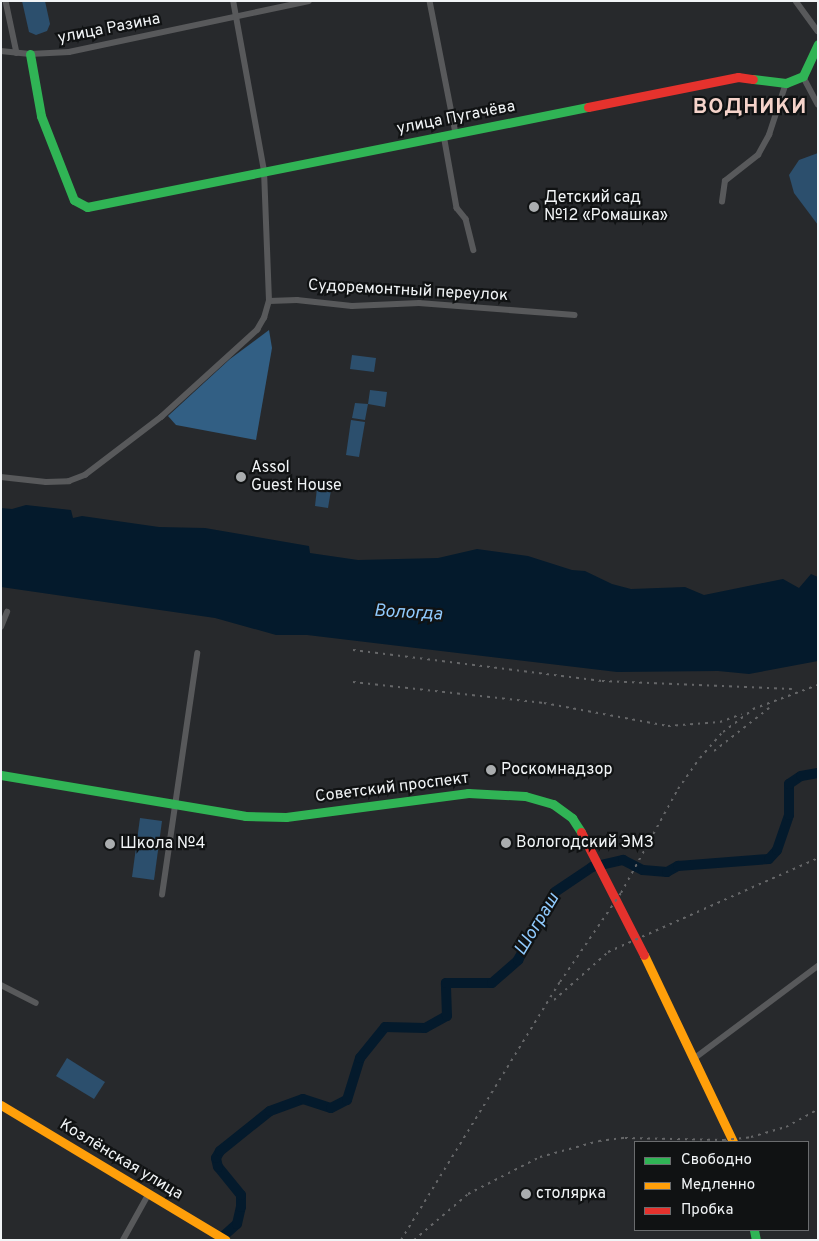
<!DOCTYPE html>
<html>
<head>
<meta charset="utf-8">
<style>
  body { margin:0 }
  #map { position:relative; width:819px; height:1241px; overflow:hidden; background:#27292c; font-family:Overpass,sans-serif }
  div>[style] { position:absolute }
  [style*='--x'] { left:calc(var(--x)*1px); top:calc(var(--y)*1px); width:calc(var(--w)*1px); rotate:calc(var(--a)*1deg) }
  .green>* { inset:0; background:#2c4f6d }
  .forest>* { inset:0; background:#325f84 }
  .water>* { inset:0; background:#041a2c }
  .river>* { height:10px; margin:-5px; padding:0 5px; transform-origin:5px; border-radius:5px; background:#041a2c }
  .street>* { height:5.5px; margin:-2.75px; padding:0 2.75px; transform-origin:2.75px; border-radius:2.75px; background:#58595b }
  .fast>* { height:9px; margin:-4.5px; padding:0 4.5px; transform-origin:4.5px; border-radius:4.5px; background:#30b455 }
  .slow>* { height:9px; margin:-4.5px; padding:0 4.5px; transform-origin:4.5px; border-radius:4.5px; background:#ff9f0a }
  .jam>* { height:9px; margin:-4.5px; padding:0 4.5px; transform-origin:4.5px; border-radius:4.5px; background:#e5322d }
  .rail>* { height:2px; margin-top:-1px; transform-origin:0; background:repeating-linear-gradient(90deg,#656668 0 2.5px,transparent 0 7.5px) }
  .dots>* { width:14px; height:14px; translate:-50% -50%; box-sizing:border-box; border:2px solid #101213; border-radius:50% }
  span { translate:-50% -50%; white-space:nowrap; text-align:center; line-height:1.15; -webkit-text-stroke:4.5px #101213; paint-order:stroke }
  .street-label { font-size:16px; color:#f1f4f6 }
  .poi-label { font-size:16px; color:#f1f4f6 }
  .left { translate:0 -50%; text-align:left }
  .water-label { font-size:18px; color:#90cafd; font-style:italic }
  .district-label { font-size:21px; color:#f5d3ca; font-weight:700; letter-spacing:1px }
  .frame { position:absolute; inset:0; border:2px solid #f1f4f6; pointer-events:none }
  .legend { position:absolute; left:634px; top:1141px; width:175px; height:90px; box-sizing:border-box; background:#101213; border:1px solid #6a6c6e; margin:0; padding:6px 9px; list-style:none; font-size:15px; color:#f1f4f6 }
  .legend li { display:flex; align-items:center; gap:10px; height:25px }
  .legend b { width:25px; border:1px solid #6a6c6e }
</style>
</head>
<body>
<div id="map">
  <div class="green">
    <i style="clip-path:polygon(22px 1px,45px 1px,50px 24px,47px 31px,36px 35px,29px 32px)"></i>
    <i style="clip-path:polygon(818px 153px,818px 225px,794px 193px,789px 175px,799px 160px)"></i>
    <i style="clip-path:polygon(352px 355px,376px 358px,374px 372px,350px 369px)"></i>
    <i style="clip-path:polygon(370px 390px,387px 392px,385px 407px,368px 404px,365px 420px,352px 418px,355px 403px,368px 404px)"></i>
    <i style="clip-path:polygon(351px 420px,365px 422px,359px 457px,346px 455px)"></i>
    <i style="clip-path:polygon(317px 488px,331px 490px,328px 508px,315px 506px)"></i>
    <i style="clip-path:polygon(140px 818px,162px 821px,154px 880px,132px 877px)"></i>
    <i style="clip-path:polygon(67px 1058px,105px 1082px,94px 1099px,56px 1076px)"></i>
  </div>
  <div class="forest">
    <i style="clip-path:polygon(269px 330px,272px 348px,256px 440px,176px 425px,168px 416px,230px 359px)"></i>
  </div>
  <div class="water">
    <i style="clip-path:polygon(26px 505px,71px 510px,73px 518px,82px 516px,159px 527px,205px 528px,309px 546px,310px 553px,358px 560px,438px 558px,477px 549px,528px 556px,572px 570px,585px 571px,612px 584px,631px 589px,685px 587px,704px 595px,783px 579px,799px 588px,811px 574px,818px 577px,818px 661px,749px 674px,718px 671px,617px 672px,307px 635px,276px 635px,215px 618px,1px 587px,1px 508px,12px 509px)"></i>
  </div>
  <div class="river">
    <i style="--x:219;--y:1240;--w:24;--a:-42"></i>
    <i style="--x:237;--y:1224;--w:17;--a:-77"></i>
    <i style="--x:241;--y:1207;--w:12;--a:-90"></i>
    <i style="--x:241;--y:1195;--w:36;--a:-129"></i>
    <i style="--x:218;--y:1167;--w:9;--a:-103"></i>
    <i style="--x:216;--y:1158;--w:8;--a:-60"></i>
    <i style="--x:220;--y:1151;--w:64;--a:-38.7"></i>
    <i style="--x:270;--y:1111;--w:35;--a:-20"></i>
    <i style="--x:303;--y:1099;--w:29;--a:18"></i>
    <i style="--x:331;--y:1108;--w:18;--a:-27"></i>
    <i style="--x:347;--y:1100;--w:44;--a:-72.8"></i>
    <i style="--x:360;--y:1058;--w:40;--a:-51"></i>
    <i style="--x:385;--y:1027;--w:40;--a:1.4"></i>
    <i style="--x:425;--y:1028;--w:25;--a:-29"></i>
    <i style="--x:447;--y:1016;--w:33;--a:-92"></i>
    <i style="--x:446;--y:983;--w:46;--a:0"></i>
    <i style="--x:492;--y:983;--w:35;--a:-41"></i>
    <i style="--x:518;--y:960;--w:77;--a:-61.4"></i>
    <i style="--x:555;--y:892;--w:45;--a:-34"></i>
    <i style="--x:592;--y:867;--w:32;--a:-13"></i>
    <i style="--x:623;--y:860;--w:22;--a:27"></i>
    <i style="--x:643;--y:870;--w:24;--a:5"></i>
    <i style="--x:667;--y:872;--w:13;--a:-29"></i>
    <i style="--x:678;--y:866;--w:91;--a:-4.4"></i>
    <i style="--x:769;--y:859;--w:12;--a:-48"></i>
    <i style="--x:777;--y:850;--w:37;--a:-71"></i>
    <i style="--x:789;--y:815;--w:31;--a:-90"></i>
    <i style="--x:789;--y:784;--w:14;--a:-34"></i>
    <i style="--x:801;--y:776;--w:17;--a:-10"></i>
  </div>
  <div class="street">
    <i style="--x:6;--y:1;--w:53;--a:78.1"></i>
    <i style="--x:430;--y:1;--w:135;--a:78.9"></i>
    <i style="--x:796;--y:1;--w:37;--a:54"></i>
    <i style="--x:1;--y:51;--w:29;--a:6"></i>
    <i style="--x:30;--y:54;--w:39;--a:-3"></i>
    <i style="--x:69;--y:52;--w:245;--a:-12"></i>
    <i style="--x:803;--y:76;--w:32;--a:62"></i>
    <i style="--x:444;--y:135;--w:74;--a:79.9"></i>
    <i style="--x:457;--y:208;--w:14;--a:51"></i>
    <i style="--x:466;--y:219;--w:32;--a:76"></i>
    <i style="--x:722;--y:202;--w:21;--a:-82"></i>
    <i style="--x:725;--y:181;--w:42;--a:-38.2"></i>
    <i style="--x:758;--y:155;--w:23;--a:-61"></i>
    <i style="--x:769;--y:135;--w:55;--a:-71.9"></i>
    <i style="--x:269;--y:301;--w:28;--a:-2"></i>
    <i style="--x:297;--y:300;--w:55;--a:6.2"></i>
    <i style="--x:352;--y:306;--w:67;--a:-2.6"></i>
    <i style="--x:419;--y:303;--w:156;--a:4.4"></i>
    <i style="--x:1;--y:477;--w:45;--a:6.3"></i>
    <i style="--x:46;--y:482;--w:23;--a:-2"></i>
    <i style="--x:69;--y:481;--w:17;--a:-21"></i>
    <i style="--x:85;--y:475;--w:96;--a:-37.3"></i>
    <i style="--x:161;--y:417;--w:130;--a:-42.2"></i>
    <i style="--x:257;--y:330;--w:14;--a:-60"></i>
    <i style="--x:264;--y:318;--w:18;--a:-74"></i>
    <i style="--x:269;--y:301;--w:130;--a:-92.2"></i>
    <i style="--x:264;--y:171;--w:173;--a:-100.3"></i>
    <i style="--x:1;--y:627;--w:16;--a:-68"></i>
    <i style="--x:162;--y:895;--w:244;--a:-81.7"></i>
    <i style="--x:1;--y:985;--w:39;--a:27"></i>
    <i style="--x:695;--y:1058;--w:154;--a:-36.8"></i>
    <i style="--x:123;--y:1240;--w:51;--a:-60.9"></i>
  </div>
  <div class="fast">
    <i style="--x:30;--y:54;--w:63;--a:79.9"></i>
    <i style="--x:41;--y:116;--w:90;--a:68.6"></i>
    <i style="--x:74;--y:200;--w:15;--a:28"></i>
    <i style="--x:87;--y:207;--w:511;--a:-11.29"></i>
    <i style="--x:753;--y:79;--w:33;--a:7"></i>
    <i style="--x:786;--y:83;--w:18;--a:-22"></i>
    <i style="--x:803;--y:76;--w:35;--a:-65"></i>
    <i style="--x:1;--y:775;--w:247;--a:9.5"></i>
    <i style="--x:245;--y:816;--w:41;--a:1.4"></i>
    <i style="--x:286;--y:817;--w:184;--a:-7.5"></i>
    <i style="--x:468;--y:793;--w:57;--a:3"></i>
    <i style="--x:525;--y:796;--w:29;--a:16"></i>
    <i style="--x:553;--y:804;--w:24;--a:36"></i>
    <i style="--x:572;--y:818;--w:17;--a:57"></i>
    <i style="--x:754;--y:1230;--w:10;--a:79"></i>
  </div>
  <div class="slow">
    <i style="--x:644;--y:955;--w:207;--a:64.5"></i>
    <i style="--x:1;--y:1105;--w:262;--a:31"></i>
  </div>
  <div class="jam">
    <i style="--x:588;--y:107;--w:153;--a:-11.3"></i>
    <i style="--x:738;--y:77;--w:15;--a:8"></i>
    <i style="--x:581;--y:832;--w:138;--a:62.9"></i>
  </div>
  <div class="rail">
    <i style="--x:353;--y:650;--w:251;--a:7.1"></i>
    <i style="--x:602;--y:681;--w:190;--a:2.4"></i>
    <i style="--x:353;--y:682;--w:192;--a:6.3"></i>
    <i style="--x:544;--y:703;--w:126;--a:10.5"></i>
    <i style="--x:668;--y:726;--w:52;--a:-4.4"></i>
    <i style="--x:720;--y:722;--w:23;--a:-20"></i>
    <i style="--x:714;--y:751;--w:70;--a:-38"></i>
    <i style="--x:554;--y:1000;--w:72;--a:-41.6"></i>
    <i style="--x:608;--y:952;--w:230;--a:-24.1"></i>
    <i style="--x:401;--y:1240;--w:303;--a:-58.4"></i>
    <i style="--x:560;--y:982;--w:108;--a:-55.6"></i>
    <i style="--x:621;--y:893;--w:119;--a:-61.3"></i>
    <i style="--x:678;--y:789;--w:38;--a:-55"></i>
    <i style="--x:700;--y:758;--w:35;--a:-49"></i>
    <i style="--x:723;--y:732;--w:38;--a:-37"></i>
    <i style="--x:753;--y:709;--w:69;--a:-20.3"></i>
    <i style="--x:414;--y:1240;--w:71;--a:-40.4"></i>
    <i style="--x:468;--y:1194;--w:81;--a:-27.2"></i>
    <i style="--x:540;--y:1157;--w:61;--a:-15.2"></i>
    <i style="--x:599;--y:1141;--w:26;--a:-7"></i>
    <i style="--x:625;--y:1138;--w:99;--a:1.2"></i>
    <i style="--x:724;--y:1140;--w:27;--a:-6"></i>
    <i style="--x:751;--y:1137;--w:36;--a:-16"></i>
    <i style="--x:786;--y:1127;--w:37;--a:-29"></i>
  </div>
  <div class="dots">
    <i style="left:534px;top:207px;background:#aaadaf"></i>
    <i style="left:241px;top:477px;background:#aaadaf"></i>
    <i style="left:491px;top:770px;background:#aaadaf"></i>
    <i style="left:506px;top:843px;background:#aaadaf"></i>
    <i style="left:110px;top:844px;background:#aaadaf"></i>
    <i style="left:526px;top:1194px;background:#aaadaf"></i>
  </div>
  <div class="street-label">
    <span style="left:109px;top:29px;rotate:-11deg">улица Разина</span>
    <span style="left:456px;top:118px;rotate:-11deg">улица Пугачёва</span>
    <span style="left:408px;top:291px;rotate:3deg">Судоремонтный переулок</span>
    <span style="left:392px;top:788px;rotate:-7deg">Советский проспект</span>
    <span style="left:121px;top:1160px;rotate:31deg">Козлёнская улица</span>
  </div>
  <div class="poi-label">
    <span class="left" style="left:544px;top:207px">Детский сад<br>№12 «Ромашка»</span>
    <span class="left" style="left:251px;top:477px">Assol<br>Guest House</span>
    <span class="left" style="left:501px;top:770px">Роскомнадзор</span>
    <span class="left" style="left:516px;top:843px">Вологодский ЭМЗ</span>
    <span class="left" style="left:120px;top:844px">Школа №4</span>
    <span class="left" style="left:536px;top:1194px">столярка</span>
  </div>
  <div class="water-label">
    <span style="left:408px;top:614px;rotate:3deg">Вологда</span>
    <span style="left:538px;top:925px;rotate:-59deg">Шограш</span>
  </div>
  <div class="district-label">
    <span style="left:750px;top:108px">ВОДНИКИ</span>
  </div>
  <div class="frame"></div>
  <ul class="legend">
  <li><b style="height:6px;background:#30b455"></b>Свободно</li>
  <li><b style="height:6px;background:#ff9f0a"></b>Медленно</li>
  <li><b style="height:6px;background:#e5322d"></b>Пробка</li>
  </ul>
</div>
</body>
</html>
